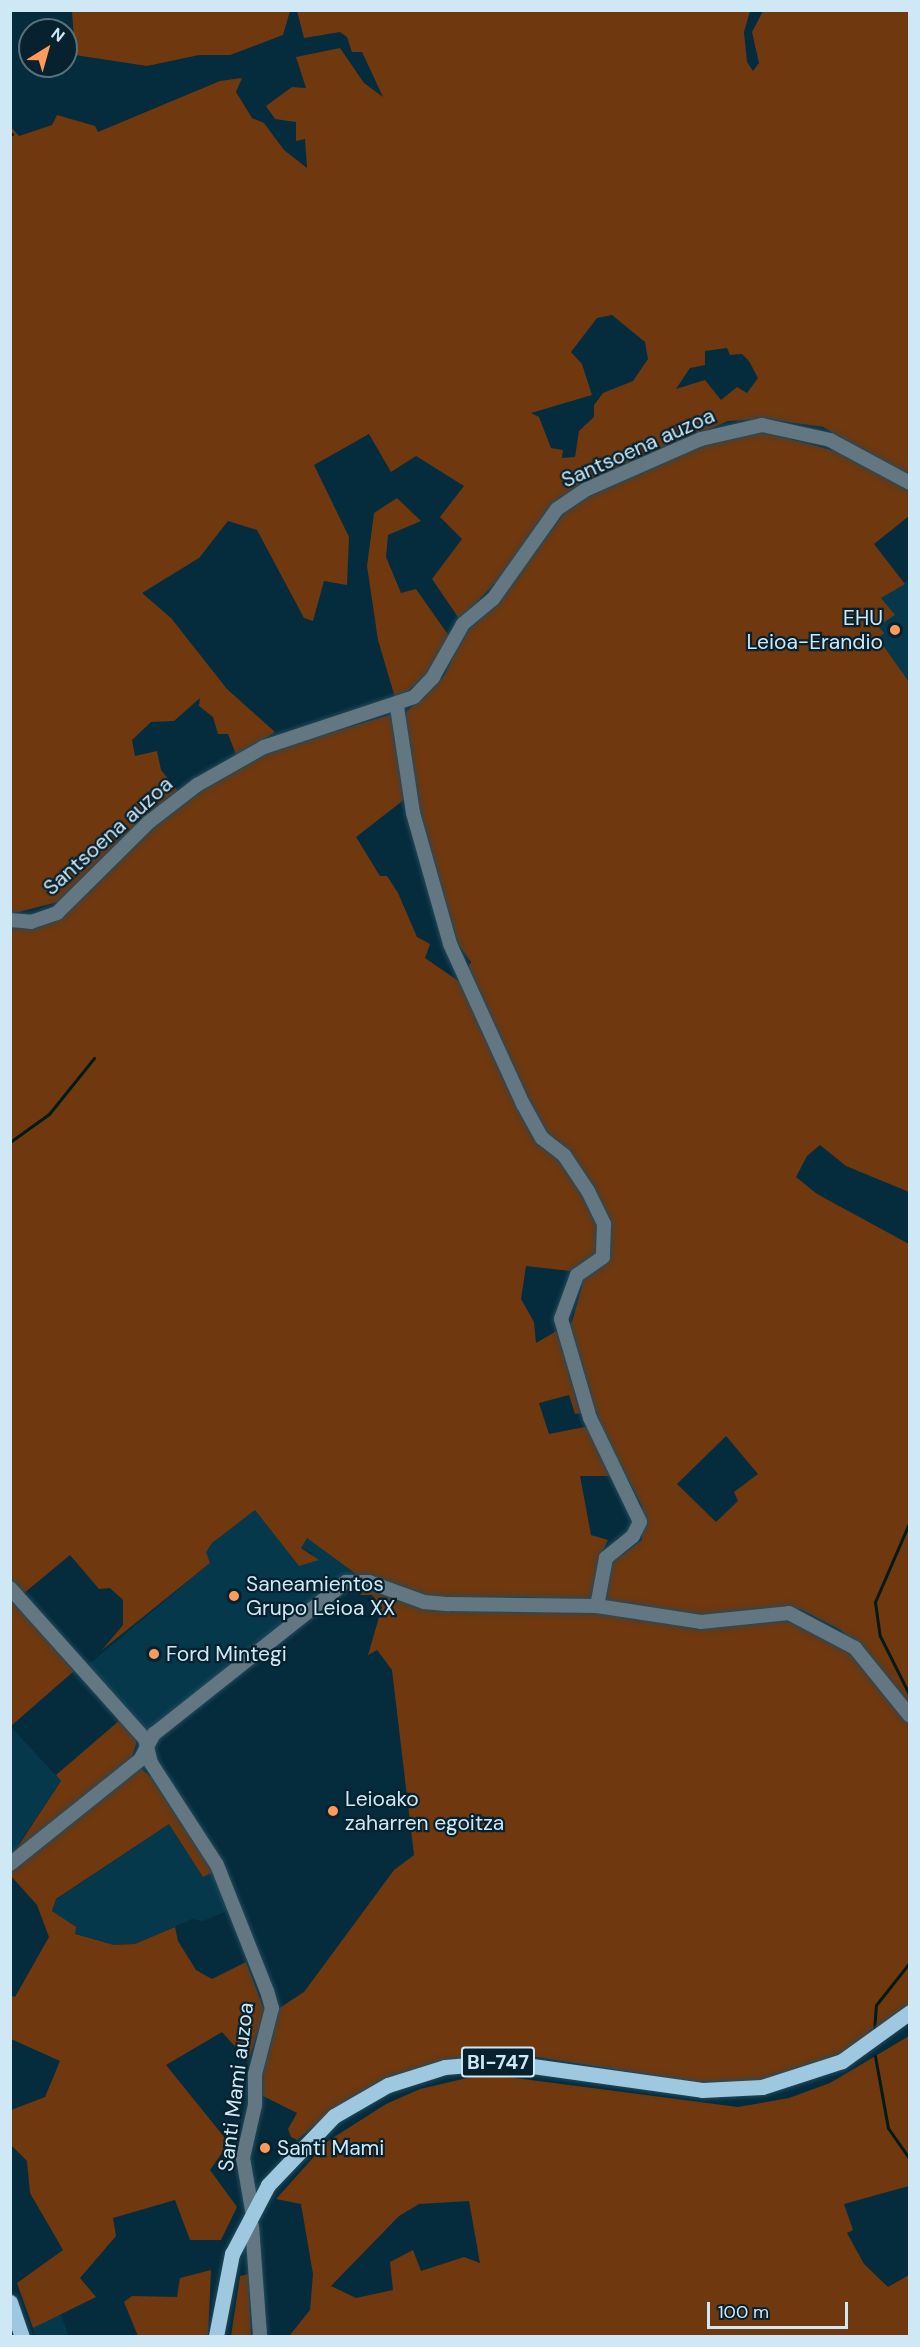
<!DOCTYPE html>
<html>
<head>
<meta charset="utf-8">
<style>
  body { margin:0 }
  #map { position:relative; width:920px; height:2347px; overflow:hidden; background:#042c3d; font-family:"DM Sans",sans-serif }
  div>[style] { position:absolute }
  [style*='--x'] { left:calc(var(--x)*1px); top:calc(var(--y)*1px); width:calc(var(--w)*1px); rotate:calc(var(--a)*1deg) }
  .built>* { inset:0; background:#06384c }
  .green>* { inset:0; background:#6f380f }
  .stream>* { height:3px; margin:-1.5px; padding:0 1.5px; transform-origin:1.5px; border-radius:1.5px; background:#041a14 }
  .roads { filter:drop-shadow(0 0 2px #244a5b) drop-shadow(0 0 2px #244a5b) }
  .minor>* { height:14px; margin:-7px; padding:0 7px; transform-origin:7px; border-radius:7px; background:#637783 }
  .major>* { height:15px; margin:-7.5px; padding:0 7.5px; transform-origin:7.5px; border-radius:7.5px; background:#9dc8df }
  .dots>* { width:16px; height:16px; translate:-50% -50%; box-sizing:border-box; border:3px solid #07212e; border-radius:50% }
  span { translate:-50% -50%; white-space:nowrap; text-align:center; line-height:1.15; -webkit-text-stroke:4.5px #07212e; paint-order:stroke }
  .shield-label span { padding:2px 4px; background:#07212e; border:2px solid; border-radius:4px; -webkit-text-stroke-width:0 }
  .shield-label { font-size:20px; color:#cfe8f6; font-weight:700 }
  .street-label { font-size:21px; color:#cfe8f6 }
  .poi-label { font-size:21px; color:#cfe8f6 }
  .right { translate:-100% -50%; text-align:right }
  .left { translate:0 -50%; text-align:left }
  .frame { position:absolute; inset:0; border:12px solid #cfe8f6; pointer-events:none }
  .north { position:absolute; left:18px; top:18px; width:60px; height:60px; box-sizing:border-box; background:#07212e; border:2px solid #57717e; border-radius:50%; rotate:37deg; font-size:16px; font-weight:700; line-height:24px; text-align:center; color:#cfe8f6 }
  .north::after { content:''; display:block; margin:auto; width:21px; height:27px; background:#ff9b5a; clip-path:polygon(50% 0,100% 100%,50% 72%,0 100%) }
  .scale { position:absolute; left:707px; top:2302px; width:141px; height:27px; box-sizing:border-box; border:3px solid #cfe8f6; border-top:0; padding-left:8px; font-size:18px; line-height:21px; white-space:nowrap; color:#cfe8f6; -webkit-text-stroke:4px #07212e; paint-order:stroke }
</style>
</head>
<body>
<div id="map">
  <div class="built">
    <i style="clip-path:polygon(909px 579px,909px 682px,878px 638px,881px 598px)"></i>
    <i style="clip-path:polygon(255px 1510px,299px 1566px,313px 1553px,301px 1548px,307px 1538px,356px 1574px,152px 1731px,146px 1729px,87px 1666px,210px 1563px,206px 1552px,212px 1543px)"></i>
    <i style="clip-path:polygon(10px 1726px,61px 1781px,10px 1857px)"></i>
    <i style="clip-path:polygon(169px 1824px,203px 1877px,213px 1872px,229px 1910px,203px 1921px,192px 1919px,135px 1944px,114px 1945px,75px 1934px,52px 1912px,56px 1900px)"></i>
    <i style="clip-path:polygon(60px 2313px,69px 2336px,35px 2336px,33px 2328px)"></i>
  </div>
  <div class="green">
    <i style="clip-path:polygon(72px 11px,72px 10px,290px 11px,283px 35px,230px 55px,199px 55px,147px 66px,75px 55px)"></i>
    <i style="clip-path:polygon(evenodd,297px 11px,750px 11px,744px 32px,747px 62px,753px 71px,759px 63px,752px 32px,763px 11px,909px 11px,909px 478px,823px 427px,767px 419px,728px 421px,591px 481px,460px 620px,432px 579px,462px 539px,440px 517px,464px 486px,416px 456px,391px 472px,369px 434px,314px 465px,349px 537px,347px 585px,324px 581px,313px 621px,304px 618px,257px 530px,228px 521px,199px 558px,142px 593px,171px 618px,227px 689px,275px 732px,237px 757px,228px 734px,218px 734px,213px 717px,199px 706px,200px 698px,174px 721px,151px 722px,132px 740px,135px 756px,157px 751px,161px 770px,178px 791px,58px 902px,11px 914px,10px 126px,19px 136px,52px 125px,57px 115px,95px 126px,98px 132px,220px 81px,242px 78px,236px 92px,252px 118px,264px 123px,284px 150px,307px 168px,305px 139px,296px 141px,296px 122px,275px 119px,266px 106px,292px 87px,306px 88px,296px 57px,340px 48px,364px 83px,383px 97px,362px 52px,352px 52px,347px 37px,340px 32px,304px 38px,297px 11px,612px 315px,645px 342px,648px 359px,633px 381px,603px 393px,594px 405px,594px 417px,579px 431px,575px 457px,562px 458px,563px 450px,551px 448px,539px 417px,531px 413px,592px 395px,582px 364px,571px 352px,597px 318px,612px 315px,297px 11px,727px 348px,730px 355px,742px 354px,749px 361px,758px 378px,747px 393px,737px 387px,721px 400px,705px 380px,676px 389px,690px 368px,705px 365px,705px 351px,727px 348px)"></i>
    <i style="clip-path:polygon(evenodd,757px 430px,846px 454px,909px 491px,909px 516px,874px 544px,905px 584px,881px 598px,895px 615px,878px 626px,884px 633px,878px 638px,909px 682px,909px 1192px,846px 1166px,820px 1145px,807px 1156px,796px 1177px,817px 1194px,909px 1244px,909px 1706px,841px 1630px,800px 1609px,700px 1617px,527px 1597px,427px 1598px,356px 1574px,307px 1538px,301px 1548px,319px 1560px,299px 1566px,255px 1510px,212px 1543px,206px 1552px,210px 1563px,102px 1650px,123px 1625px,123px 1600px,110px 1588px,99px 1589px,70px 1555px,23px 1594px,10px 1581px,10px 926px,62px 917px,152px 826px,217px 780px,271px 750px,393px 714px,405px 799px,356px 837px,380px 876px,387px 876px,398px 893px,417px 937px,430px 944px,425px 958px,460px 982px,471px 962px,455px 940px,417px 810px,403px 715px,444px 676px,464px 634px,497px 604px,570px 505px,709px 442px,757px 430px,526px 1266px,570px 1271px,582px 1286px,572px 1322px,536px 1343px,534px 1322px,521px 1299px,526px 1266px,757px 430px,569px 1395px,575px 1414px,596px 1411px,600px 1424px,549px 1434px,539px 1403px,569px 1395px,757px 430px,726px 1436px,758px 1474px,734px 1492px,738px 1501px,716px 1522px,677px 1484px,726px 1436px,757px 430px,580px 1476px,626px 1476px,642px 1506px,642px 1540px,622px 1555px,602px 1553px,608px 1540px,591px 1535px,580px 1476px)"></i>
    <i style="clip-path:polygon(397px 498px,421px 521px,388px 535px,386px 557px,401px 593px,416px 589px,449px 636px,435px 668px,396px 701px,378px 640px,367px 566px,374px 513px)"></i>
    <i style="clip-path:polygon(367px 1587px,398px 1598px,594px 1610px,664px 1623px,780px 1616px,842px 1643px,909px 1724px,909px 2004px,846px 2053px,762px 2081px,693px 2082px,537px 2057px,465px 2059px,318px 2123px,297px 2140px,291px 2137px,288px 2129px,297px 2113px,257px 2093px,275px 2011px,304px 1992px,394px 1870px,414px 1855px,392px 1670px,377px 1650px,368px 1655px,382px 1607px,372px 1595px,360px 1595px)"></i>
    <i style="clip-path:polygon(10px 1596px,74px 1671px,11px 1726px,10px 1726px)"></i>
    <i style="clip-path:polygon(120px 1720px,137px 1741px,131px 1760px,152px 1778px,213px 1872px,203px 1877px,169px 1824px,56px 1899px,52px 1911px,76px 1927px,75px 1934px,114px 1945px,135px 1944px,175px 1927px,178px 1941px,196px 1970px,212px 1979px,246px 1962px,265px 2012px,248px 2061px,222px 2032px,166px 2065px,229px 2143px,210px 2170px,237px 2207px,221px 2240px,190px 2240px,175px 2200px,113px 2218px,116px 2236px,80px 2278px,96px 2297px,33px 2328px,17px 2283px,63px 2250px,30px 2193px,27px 2161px,11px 2145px,11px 2110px,45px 2097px,60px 2061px,11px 2039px,10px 1995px,15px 1997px,49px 1937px,37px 1905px,11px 1876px,11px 1857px,61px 1781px,56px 1775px)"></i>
    <i style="clip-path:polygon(evenodd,909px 2036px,909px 2186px,844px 2204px,853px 2230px,847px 2233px,864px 2264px,888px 2287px,909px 2275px,909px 2336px,275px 2336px,290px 2335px,310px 2310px,313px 2274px,301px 2204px,276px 2199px,328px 2141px,386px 2104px,420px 2089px,484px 2074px,738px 2107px,789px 2098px,830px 2083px,909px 2036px,469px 2201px,480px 2263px,464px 2257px,421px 2271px,413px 2250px,390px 2262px,393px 2290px,356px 2298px,331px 2286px,399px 2216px,419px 2204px,469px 2201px)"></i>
    <i style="clip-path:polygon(211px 2270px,208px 2336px,138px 2336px,124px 2302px,132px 2296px,177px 2297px,180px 2278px)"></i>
    <i style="clip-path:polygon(249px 2274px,251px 2336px,231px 2336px,240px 2276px)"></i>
  </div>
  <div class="stream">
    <i style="--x:66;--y:43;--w:4;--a:-14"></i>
    <i style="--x:24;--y:57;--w:6;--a:-18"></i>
    <i style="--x:10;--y:134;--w:2;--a:0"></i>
    <i style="--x:10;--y:1142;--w:48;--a:-35.7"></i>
    <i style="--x:49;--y:1114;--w:72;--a:-51.2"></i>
    <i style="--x:910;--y:1521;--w:88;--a:113.4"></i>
    <i style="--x:875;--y:1602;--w:34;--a:82"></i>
    <i style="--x:880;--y:1636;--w:67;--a:63.4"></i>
    <i style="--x:874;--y:2032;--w:27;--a:-86"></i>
    <i style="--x:876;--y:2005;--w:55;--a:-51.7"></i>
    <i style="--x:875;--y:2056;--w:73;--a:79.8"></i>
    <i style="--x:888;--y:2128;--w:38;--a:55"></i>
  </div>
  <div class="roads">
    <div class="minor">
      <i style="--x:397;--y:707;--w:107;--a:81.4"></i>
      <i style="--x:413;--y:813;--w:136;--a:74.2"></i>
      <i style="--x:450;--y:944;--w:176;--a:65.5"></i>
      <i style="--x:523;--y:1104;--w:39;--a:61"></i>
      <i style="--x:542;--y:1138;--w:28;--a:38"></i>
      <i style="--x:564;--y:1155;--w:43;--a:56.3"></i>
      <i style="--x:588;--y:1191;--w:37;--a:64"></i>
      <i style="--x:604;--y:1224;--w:33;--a:92"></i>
      <i style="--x:603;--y:1257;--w:32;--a:145"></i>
      <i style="--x:577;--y:1275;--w:47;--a:110"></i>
      <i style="--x:561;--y:1319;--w:103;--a:73.7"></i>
      <i style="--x:590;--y:1418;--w:115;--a:64.3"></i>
      <i style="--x:640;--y:1522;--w:16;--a:117"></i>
      <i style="--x:633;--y:1536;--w:35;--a:141"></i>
      <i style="--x:606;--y:1558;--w:49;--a:100.6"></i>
      <i style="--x:10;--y:920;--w:21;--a:5"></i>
      <i style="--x:31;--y:922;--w:28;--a:-19"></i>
      <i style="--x:57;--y:913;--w:129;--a:-44.7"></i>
      <i style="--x:149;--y:822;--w:61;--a:-37.6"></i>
      <i style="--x:197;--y:785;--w:77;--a:-29.6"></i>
      <i style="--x:264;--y:747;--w:158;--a:-18.4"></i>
      <i style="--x:414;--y:697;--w:28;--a:-46"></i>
      <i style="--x:433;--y:677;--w:61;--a:-60.5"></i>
      <i style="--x:463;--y:624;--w:39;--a:-40"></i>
      <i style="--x:493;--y:599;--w:110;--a:-54.6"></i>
      <i style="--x:557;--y:509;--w:36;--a:-34"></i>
      <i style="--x:587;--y:489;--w:124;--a:-23.7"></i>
      <i style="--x:701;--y:439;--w:63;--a:-12.9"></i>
      <i style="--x:762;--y:425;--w:70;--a:12.4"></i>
      <i style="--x:830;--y:440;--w:91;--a:28.3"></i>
      <i style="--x:10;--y:1588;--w:203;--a:48.2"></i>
      <i style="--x:145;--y:1739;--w:25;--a:76"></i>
      <i style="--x:151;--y:1763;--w:121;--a:57.1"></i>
      <i style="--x:217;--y:1865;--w:136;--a:68.4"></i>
      <i style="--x:267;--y:1991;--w:18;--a:74"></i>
      <i style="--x:272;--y:2008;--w:68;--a:104.4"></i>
      <i style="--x:255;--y:2074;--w:31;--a:90"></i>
      <i style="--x:255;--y:2105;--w:54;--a:102.8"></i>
      <i style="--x:243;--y:2158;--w:53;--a:80.2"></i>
      <i style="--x:10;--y:1864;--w:166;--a:-38.7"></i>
      <i style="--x:140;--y:1760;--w:30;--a:-62"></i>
      <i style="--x:154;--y:1734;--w:245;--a:-38.4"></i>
      <i style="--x:346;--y:1582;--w:23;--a:0"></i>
      <i style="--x:369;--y:1582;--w:59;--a:20"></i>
      <i style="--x:424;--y:1602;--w:25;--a:5"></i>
      <i style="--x:449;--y:1604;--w:148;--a:0.8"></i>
      <i style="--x:597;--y:1606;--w:105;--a:8.7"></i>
      <i style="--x:701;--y:1622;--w:88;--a:-5.8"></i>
      <i style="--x:789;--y:1613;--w:75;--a:27.9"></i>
      <i style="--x:855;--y:1648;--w:87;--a:51"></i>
      <i style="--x:252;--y:2226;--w:110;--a:85.8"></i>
    </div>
    <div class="major">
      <i style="--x:10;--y:2302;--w:36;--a:71"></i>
      <i style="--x:216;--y:2336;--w:84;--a:-79"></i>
      <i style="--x:232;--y:2254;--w:78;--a:-62.4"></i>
      <i style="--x:268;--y:2185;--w:95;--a:-46.3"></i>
      <i style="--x:334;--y:2116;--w:62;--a:-29.9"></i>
      <i style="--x:388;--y:2085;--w:60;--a:-17.5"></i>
      <i style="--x:445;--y:2067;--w:59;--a:-4.8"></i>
      <i style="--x:504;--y:2062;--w:200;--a:8"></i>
      <i style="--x:702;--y:2090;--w:60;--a:-2.9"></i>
      <i style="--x:762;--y:2087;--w:84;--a:-18"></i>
      <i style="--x:842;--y:2061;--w:84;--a:-35.8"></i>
    </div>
  </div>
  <div class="dots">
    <i style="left:895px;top:630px;background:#ff9b5a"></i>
    <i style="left:234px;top:1596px;background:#ff9b5a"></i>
    <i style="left:154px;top:1654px;background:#ff9b5a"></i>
    <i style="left:333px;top:1811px;background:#ff9b5a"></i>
    <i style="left:265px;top:2148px;background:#ff9b5a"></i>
  </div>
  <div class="shield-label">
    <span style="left:498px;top:2062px">BI-747</span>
  </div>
  <div class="street-label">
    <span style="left:638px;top:448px;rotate:-24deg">Santsoena auzoa</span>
    <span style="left:108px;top:836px;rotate:-42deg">Santsoena auzoa</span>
    <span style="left:236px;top:2087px;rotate:-83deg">Santi Mami auzoa</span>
  </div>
  <div class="poi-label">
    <span class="right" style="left:883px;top:630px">EHU<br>Leioa-Erandio</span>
    <span class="left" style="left:246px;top:1596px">Saneamientos<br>Grupo Leioa XX</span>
    <span class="left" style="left:166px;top:1654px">Ford Mintegi</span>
    <span class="left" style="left:345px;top:1811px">Leioako<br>zaharren egoitza</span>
    <span class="left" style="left:277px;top:2148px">Santi Mami</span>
  </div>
  <div class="frame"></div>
  <div class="north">N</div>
  <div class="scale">100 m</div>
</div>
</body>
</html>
